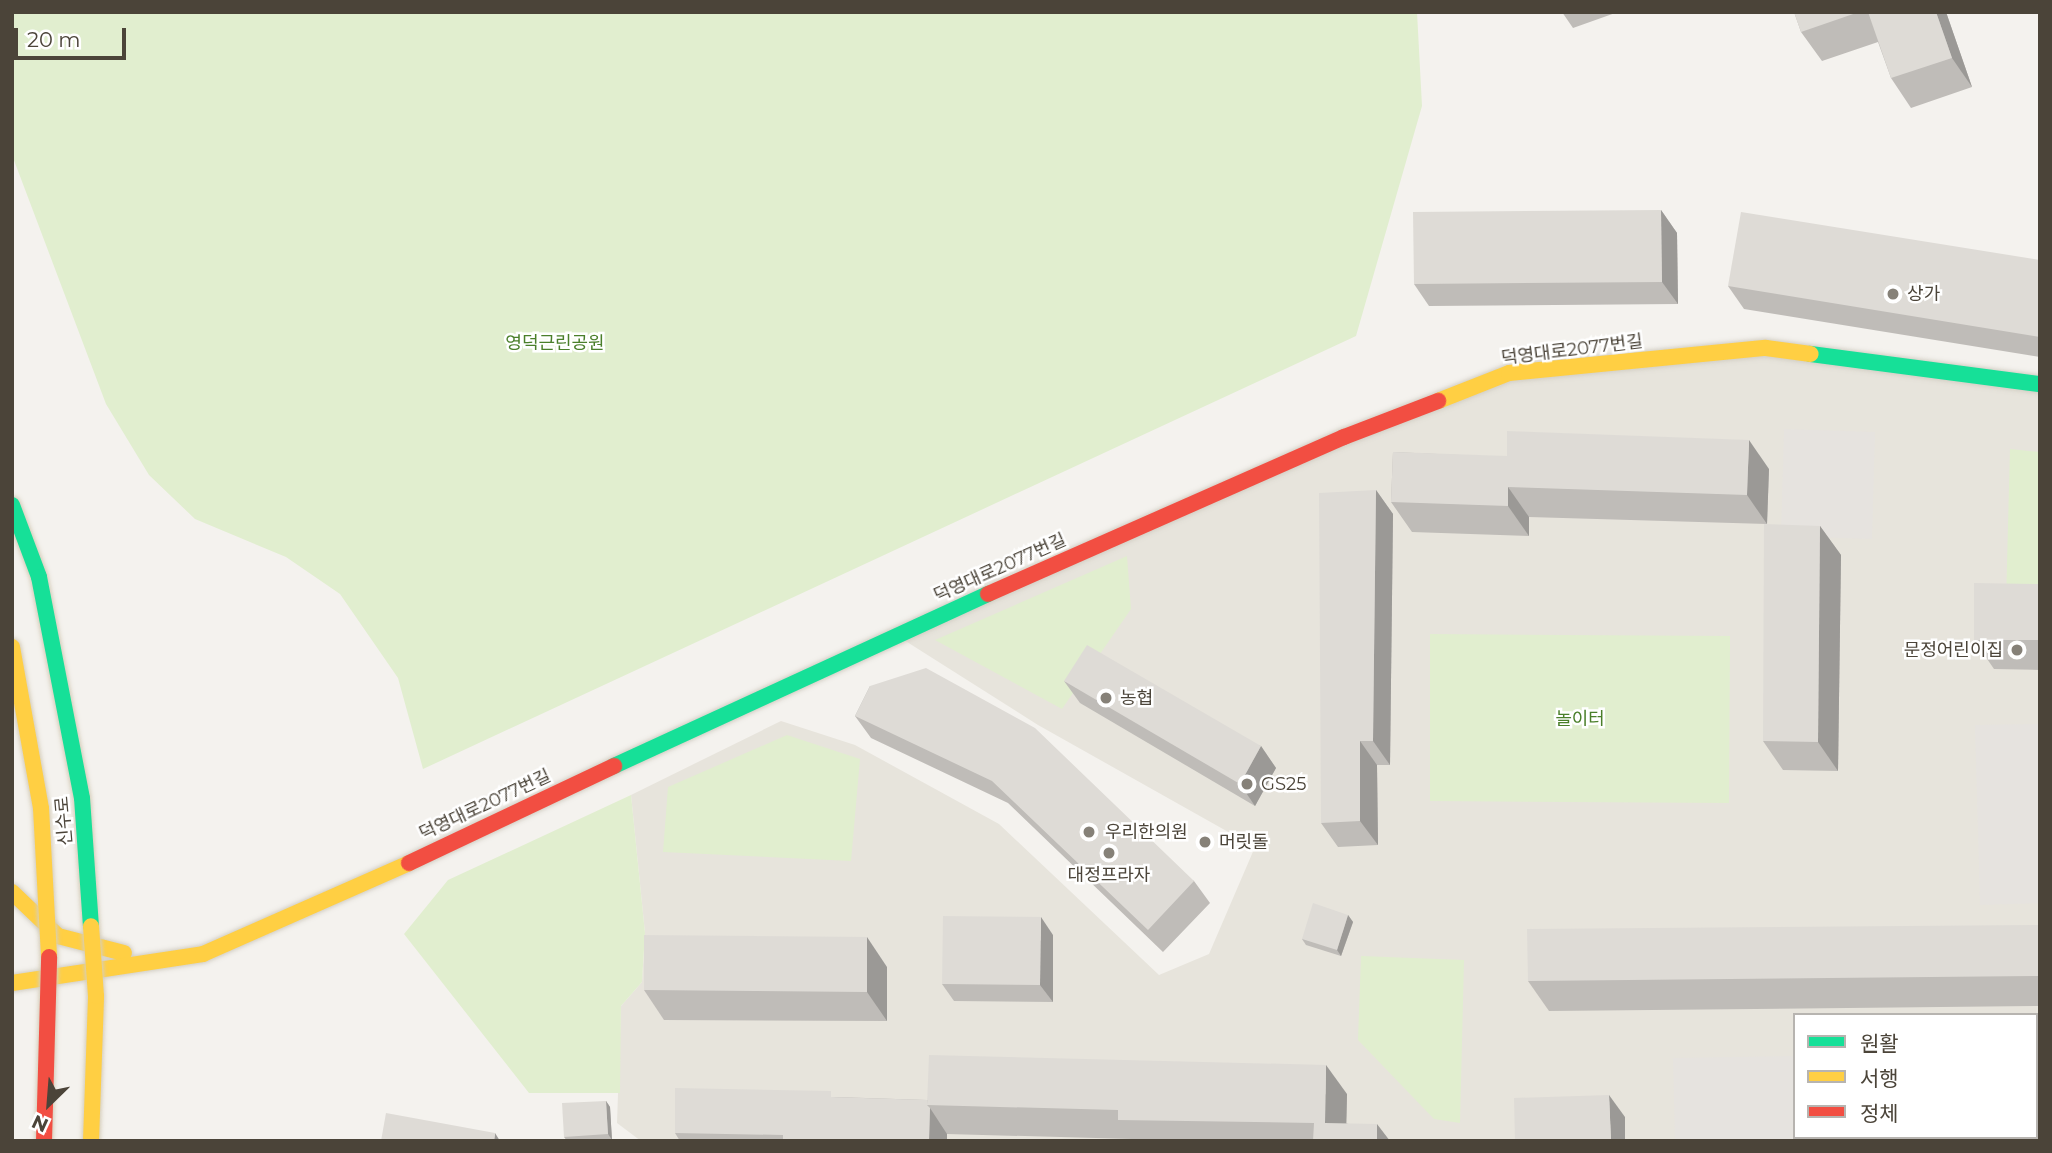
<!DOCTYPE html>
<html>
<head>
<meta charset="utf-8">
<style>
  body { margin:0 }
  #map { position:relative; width:2052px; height:1153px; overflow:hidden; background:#f4f2ee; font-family:Montserrat,"Noto Sans KR",sans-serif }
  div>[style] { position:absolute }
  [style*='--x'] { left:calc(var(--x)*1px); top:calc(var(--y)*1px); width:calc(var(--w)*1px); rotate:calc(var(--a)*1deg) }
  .residential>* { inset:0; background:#e7e4dc }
  .green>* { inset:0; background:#e1eecf }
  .parking>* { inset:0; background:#e6e3df }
  .roads { filter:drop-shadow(0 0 2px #d3cfc5) drop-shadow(0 0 2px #d3cfc5) }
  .fast>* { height:16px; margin:-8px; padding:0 8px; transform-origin:8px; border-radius:8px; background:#16e098 }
  .slow>* { height:16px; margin:-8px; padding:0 8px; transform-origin:8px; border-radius:8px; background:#ffcf43 }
  .jam>* { height:16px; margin:-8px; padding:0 8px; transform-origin:8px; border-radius:8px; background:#f24e42 }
  .bridges { filter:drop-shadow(0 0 2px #d6cebb) drop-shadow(0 0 2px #d6cebb) }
  .fast-bridge>* { height:16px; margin:-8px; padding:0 8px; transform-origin:8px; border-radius:8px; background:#16e098 }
  .slow-bridge>* { height:16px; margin:-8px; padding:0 8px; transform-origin:8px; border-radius:8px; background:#ffcf43 }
  .jam-bridge>* { height:16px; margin:-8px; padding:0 8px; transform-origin:8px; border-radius:8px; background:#f24e42 }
  .wall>* { inset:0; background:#bfbcb8 }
  .shaded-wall>* { inset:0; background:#9b9996 }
  .building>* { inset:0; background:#dedbd6 }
  .dots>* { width:19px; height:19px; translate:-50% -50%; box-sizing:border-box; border:4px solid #fff; border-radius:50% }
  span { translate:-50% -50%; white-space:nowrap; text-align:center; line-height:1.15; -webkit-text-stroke:5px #fff; paint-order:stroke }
  .poi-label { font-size:18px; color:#4b4439 }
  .left { translate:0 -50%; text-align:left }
  .right { translate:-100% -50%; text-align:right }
  .park-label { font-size:18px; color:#4a7f2a }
  .street-label { font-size:18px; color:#4b4439 }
  .frame { position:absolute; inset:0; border:14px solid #4b4439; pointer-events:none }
  .legend { position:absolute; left:1793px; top:1013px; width:245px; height:126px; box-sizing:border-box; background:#fff; border:2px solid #b7b4b0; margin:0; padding:9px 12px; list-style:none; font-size:21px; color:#4b4439 }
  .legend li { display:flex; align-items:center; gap:14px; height:35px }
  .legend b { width:35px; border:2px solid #b7b4b0 }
  .north { position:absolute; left:14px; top:1069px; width:70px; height:70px; -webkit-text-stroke:5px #fff; paint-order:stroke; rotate:205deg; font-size:19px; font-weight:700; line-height:28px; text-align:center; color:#4b4439 }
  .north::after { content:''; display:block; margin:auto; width:24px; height:32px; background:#4b4439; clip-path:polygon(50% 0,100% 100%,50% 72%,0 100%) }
  .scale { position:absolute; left:14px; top:28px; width:112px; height:32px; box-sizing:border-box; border:4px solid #4b4439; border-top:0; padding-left:9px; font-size:21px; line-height:24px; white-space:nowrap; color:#4b4439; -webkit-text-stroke:5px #fff; paint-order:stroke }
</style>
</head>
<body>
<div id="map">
  <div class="residential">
    <i style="clip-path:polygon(evenodd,1766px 348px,2040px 384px,2040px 1141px,641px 1141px,617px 1123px,621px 1006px,642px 982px,645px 933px,631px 795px,781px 721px,855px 745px,999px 824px,1159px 975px,1209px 954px,1255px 847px,1038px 725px,896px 635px,1509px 373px,1766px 348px,1795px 1015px,2036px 1015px,2036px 1137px,1795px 1137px,1795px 1015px)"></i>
  </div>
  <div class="green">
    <i style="clip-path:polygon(12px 12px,1417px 12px,1422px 106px,1356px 336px,423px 769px,398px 678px,340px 594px,286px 557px,195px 519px,149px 475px,106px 404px,12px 155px)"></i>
    <i style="clip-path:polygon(2010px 449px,2040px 452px,2040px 604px,2006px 603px)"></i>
    <i style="clip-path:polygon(1127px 556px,1131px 609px,1062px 709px,935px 640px)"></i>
    <i style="clip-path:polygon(1430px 634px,1730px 636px,1729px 803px,1430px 801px)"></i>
    <i style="clip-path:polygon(787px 735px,860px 759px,851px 861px,663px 852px,668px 787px)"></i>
    <i style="clip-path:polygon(631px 795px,645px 933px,642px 982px,621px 1006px,620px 1093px,529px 1093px,404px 934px,448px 880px)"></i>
    <i style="clip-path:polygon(1361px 956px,1464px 960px,1460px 1123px,1434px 1119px,1358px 1040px)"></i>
  </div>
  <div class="parking">
    <i style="clip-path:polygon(1784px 429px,1875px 432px,1872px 539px,1781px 536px)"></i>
    <i style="clip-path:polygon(2040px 724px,2040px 903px,1980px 905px,1975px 725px)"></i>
    <i style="clip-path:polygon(2036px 1052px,2040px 1141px,1675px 1141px,1673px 1058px,1795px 1056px,1795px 1137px,2036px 1137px)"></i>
  </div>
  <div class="roads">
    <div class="fast">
      <i style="--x:1811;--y:354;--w:231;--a:7.5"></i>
      <i style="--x:614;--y:766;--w:412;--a:-24.7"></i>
    </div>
    <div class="slow">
      <i style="--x:1438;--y:401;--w:76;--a:-21.5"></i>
      <i style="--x:1509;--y:373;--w:258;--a:-5.6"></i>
      <i style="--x:1766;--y:348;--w:45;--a:7.6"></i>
      <i style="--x:12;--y:892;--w:64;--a:43.7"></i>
      <i style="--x:58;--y:936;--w:68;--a:14.4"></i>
      <i style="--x:12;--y:983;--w:193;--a:-8.6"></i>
      <i style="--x:203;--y:954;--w:225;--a:-23.8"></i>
    </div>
    <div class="jam">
      <i style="--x:988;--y:594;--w:389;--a:-23.8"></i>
      <i style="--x:1344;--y:437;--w:101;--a:-21"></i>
      <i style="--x:409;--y:863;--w:227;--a:-25.3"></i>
    </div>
  </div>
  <div class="bridges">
    <div class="fast-bridge">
      <i style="--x:12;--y:505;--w:77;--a:69.4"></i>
      <i style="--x:39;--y:577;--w:225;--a:79"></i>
      <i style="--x:82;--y:798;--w:128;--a:86"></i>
    </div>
    <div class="slow-bridge">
      <i style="--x:12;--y:647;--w:164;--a:79.8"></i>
      <i style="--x:41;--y:808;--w:149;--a:86.9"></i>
      <i style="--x:91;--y:1141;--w:145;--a:-88"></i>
      <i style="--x:96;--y:996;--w:70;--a:-94.1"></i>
    </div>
    <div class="jam-bridge">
      <i style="--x:44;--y:1141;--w:184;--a:-88.4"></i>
    </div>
  </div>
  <div class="wall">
    <i style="clip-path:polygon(1562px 12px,1618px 12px,1573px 28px)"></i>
    <i style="clip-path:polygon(1794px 12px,1946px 12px,1972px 87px,1911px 108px,1891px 78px,1878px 42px,1822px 61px,1801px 32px)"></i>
    <i style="clip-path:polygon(1661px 210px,1677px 233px,1678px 304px,1429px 306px,1414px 284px)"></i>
    <i style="clip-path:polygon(2040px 260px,2040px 357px,1744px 309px,1728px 286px)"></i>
    <i style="clip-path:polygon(1393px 452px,1769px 469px,1767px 524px,1529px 517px,1529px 536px,1412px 532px,1391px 502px)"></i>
    <i style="clip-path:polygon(1376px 490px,1393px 514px,1390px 765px,1377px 765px,1378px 845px,1338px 847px,1321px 823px)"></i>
    <i style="clip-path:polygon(1820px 526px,1841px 555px,1838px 771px,1783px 770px,1763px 741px)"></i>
    <i style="clip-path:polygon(2040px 584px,2040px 670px,1994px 669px,1974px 640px)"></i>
    <i style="clip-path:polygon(1064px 681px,1261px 746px,1276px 768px,1255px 806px,1080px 703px)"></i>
    <i style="clip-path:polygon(870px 686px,1194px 881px,1210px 903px,1163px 952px,1008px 803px,871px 738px,855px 716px)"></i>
    <i style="clip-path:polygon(1348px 915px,1353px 922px,1341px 956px,1306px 945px,1302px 939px)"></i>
    <i style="clip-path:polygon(2040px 925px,2040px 1006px,1549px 1011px,1528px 981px)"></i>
    <i style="clip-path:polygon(1053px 935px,1053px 1002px,954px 1001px,942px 984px)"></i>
    <i style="clip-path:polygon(887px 967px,887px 1021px,664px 1020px,644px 990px)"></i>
    <i style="clip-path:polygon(1347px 1094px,1346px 1123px,1390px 1141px,1133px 1141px,1132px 1139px,947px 1134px,947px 1141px,680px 1141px,675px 1133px,835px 1097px,927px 1100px)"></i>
    <i style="clip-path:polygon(606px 1101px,610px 1107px,612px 1140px,567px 1141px,564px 1137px)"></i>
  </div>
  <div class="shaded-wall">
    <i style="clip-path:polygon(1936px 12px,1946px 12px,1972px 87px,1952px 58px)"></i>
    <i style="clip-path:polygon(1661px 210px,1677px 233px,1678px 304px,1662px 282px)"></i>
    <i style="clip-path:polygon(1749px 440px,1769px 469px,1767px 524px,1747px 495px)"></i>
    <i style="clip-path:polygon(1508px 487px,1529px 517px,1529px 536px,1508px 506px)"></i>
    <i style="clip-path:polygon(1376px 490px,1393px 514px,1390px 765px,1373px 741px)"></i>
    <i style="clip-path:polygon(1820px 526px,1841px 555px,1838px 771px,1818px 742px)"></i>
    <i style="clip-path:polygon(1360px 741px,1377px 765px,1378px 845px,1360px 821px)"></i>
    <i style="clip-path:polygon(1261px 746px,1276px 768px,1255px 806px,1240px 784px)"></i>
    <i style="clip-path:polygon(1348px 915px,1353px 922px,1341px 956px,1337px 950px)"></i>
    <i style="clip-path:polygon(1041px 917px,1053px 935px,1053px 1002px,1040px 985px)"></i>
    <i style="clip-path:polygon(867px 937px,887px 967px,887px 1021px,867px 992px)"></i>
    <i style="clip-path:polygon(1326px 1065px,1347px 1094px,1346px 1141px,1325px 1123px)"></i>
    <i style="clip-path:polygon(1609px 1095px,1625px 1117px,1625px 1141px,1611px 1141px)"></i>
    <i style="clip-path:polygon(606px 1101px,610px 1107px,612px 1140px,608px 1134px)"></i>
    <i style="clip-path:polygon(930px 1108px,947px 1134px,947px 1141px,929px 1141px)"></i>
    <i style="clip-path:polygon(1377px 1124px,1390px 1141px,1377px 1141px)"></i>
    <i style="clip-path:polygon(495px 1133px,500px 1141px,494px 1141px)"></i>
  </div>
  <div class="building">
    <i style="clip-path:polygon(1794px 12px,1859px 12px,1801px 32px)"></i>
    <i style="clip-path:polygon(1868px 12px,1936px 12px,1952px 58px,1891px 78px)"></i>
    <i style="clip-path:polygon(1661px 210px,1662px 282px,1414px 284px,1413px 212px)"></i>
    <i style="clip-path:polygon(1741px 212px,2040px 260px,2040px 337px,1728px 286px)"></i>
    <i style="clip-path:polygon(1507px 431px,1749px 440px,1747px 495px,1508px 487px,1508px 506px,1391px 502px,1393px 452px,1507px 456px)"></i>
    <i style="clip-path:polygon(1376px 490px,1373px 741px,1360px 741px,1360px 821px,1321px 823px,1319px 493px)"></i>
    <i style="clip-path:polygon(1764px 524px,1820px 526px,1818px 742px,1763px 741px)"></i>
    <i style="clip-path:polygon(1974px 583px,2040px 584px,2040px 640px,1974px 640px)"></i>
    <i style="clip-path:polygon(1087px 645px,1261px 746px,1240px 784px,1064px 681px)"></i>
    <i style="clip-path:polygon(926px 668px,1035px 728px,1194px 881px,1148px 930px,992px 781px,855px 716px,870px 686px)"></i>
    <i style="clip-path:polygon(1313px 903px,1348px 915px,1337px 950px,1302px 939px)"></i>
    <i style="clip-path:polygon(943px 916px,1041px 917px,1040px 985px,942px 984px)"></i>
    <i style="clip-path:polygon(2040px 925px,2040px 976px,1528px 981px,1527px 929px)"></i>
    <i style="clip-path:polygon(644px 935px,867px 937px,867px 992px,644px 990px)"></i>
    <i style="clip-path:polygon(929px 1055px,1326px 1065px,1325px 1123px,1377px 1124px,1377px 1141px,1313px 1141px,1314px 1123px,1118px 1120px,1118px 1110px,927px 1105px)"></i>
    <i style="clip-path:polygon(675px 1088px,831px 1091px,831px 1097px,927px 1100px,927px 1105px,930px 1108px,929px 1141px,783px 1141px,783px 1135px,675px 1133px)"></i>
    <i style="clip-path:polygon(1609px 1095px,1611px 1141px,1515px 1141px,1514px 1098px)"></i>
    <i style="clip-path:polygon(606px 1101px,608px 1134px,564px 1137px,562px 1103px)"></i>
    <i style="clip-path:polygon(386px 1113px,495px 1133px,494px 1141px,381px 1141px)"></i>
  </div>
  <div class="dots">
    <i style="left:1893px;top:294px;background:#868178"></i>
    <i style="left:2017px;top:650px;background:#868178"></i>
    <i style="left:1106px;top:698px;background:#868178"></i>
    <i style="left:1247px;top:784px;background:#868178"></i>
    <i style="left:1089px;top:832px;background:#868178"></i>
    <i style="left:1205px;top:842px;background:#868178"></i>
    <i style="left:1109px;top:853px;background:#868178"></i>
  </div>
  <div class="poi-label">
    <span class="left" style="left:1907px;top:294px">상가</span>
    <span class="right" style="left:2003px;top:650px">문정어린이집</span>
    <span class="left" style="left:1120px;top:698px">농협</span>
    <span class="left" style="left:1261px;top:784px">GS25</span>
    <span class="left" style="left:1105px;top:832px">우리한의원</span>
    <span class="left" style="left:1219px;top:842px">머릿돌</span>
    <span style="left:1109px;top:875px">대정프라자</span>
  </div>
  <div class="park-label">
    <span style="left:555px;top:343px">영덕근린공원</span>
    <span style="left:1580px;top:719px">놀이터</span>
  </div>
  <div class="street-label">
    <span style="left:1572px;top:350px;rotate:-7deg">덕영대로2077번길</span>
    <span style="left:1000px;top:568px;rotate:-24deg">덕영대로2077번길</span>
    <span style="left:485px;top:805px;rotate:-25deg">덕영대로2077번길</span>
    <span style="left:64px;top:821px;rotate:-95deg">신수로</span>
  </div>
  <div class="frame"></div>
  <ul class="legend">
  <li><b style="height:9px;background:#16e098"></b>원활</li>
  <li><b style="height:9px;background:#ffcf43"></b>서행</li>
  <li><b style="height:9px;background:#f24e42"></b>정체</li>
  </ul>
  <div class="north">N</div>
  <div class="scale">20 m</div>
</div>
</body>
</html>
